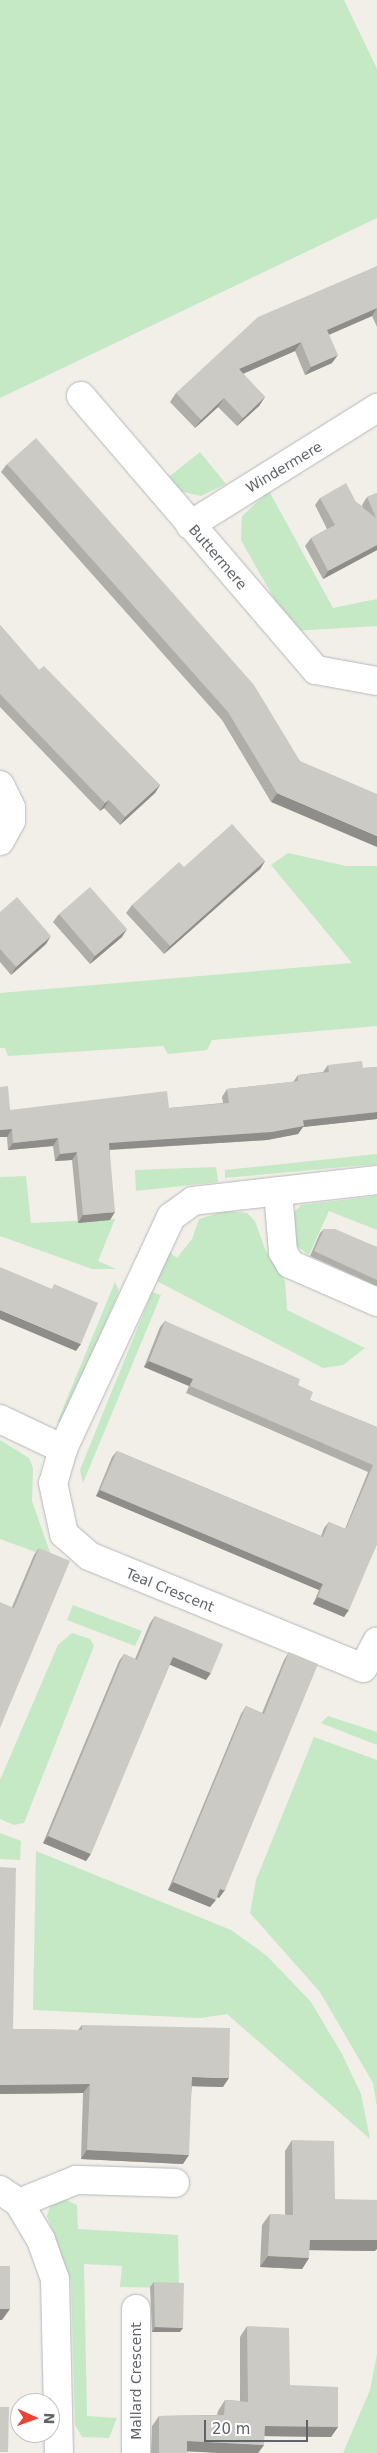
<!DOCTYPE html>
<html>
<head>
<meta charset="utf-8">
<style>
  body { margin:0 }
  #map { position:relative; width:377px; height:2453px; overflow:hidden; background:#f1efe8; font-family:"DejaVu Sans",sans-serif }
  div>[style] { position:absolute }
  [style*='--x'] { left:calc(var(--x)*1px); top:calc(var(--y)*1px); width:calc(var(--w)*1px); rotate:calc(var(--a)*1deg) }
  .green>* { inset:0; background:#c5e8c5 }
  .roads { filter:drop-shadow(0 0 1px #b5b8bc) drop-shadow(0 0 1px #b5b8bc) }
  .minor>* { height:28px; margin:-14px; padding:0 14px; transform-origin:14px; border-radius:14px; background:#fff }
  .wall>* { inset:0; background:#afaea9 }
  .shaded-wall>* { inset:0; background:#8f8d8a }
  .building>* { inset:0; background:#cccac5 }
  span { translate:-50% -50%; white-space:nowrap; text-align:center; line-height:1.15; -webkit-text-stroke:4.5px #fff; paint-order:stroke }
  .street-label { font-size:14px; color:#5f6368 }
  .north { position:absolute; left:10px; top:2393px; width:50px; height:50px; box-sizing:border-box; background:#fff; border:1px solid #bfc1c3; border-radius:50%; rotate:92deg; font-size:14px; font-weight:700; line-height:20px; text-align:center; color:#5f6368 }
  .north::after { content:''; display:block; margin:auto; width:18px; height:22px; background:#ea4335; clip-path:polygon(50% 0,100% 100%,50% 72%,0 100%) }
  .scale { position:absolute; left:204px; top:2420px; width:104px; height:22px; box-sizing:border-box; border:2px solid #5f6368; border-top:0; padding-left:6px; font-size:15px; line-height:18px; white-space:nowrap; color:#5f6368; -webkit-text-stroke:4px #fff; paint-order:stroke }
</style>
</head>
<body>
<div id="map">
  <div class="green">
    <i style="clip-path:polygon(0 0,344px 0,377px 69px,377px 218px,0 398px)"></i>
    <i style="clip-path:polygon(200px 452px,226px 484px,201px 496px,175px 490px,170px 476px)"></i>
    <i style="clip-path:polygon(269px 491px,333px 608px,377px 599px,377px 626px,292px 631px,241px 540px,242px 516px)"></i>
    <i style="clip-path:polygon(288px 853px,346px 866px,377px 866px,377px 1026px,212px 1040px,207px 1050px,168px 1054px,163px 1046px,8px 1056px,5px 1048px,0 1048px,0 993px,352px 963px,271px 865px)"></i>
    <i style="clip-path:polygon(377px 1154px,377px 1164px,225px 1178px,225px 1170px)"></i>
    <i style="clip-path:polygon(216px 1167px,218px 1182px,136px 1191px,135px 1170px)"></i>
    <i style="clip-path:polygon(26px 1176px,31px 1223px,115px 1219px,98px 1261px,116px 1269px,92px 1269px,0 1236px,0 1177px)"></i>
    <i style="clip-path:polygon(377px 1196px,377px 1230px,329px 1211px,309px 1255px,295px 1245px,290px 1216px,301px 1205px)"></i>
    <i style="clip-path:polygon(225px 1211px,247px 1213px,255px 1221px,265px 1249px,285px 1281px,287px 1310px,365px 1348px,343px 1365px,323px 1368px,155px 1280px,168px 1251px,177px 1258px,192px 1239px,199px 1219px)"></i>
    <i style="clip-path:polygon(115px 1282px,119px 1291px,67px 1416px,57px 1423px)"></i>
    <i style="clip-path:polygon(152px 1292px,161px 1295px,83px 1483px,80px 1470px)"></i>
    <i style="clip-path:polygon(0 1440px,29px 1458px,33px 1468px,32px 1501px,52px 1558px,0 1539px)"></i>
    <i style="clip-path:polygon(73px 1605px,142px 1631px,135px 1646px,67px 1620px)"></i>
    <i style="clip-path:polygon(72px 1633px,90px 1639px,94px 1646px,24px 1823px,14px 1825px,0 1819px,0 1780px,58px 1645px)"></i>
    <i style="clip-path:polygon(328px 1716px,377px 1732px,377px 1745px,321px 1723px)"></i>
    <i style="clip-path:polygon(314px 1737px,377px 1760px,377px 2107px,373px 2083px,320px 1992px,250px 1913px,256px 1880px)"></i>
    <i style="clip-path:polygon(0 1833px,21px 1841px,20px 1860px,0 1859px)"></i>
    <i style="clip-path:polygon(36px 1851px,231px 1930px,267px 1956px,311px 2002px,342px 2054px,361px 2094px,370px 2139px,227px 2014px,200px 2018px,33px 2010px)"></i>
    <i style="clip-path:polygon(64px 2199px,77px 2205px,78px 2229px,178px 2235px,179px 2288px,120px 2287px,122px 2266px,84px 2264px,87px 2416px,117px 2418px,109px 2438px,82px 2437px,75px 2425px,71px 2282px,47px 2216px,51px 2204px)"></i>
    <i style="clip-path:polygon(377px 2354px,377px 2453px,343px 2453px,370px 2390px)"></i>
  </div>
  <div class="roads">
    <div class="minor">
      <i style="--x:81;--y:396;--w:361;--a:49.4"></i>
      <i style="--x:316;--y:670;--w:62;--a:10.2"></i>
      <i style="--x:190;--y:525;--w:221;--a:-32"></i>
      <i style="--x:0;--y:785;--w:25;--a:64"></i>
      <i style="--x:11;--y:808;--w:13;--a:90"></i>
      <i style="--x:11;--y:821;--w:23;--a:119"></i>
      <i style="--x:377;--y:1180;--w:185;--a:173.5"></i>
      <i style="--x:193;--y:1201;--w:27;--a:144"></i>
      <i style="--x:171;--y:1217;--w:256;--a:115"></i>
      <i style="--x:63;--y:1449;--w:35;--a:106"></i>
      <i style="--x:53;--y:1483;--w:52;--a:77.8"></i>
      <i style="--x:64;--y:1534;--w:33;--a:41"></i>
      <i style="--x:89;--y:1556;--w:296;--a:22.2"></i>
      <i style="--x:363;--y:1668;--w:30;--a:-62"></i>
      <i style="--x:278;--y:1191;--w:61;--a:85.3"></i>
      <i style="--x:283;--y:1252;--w:14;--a:60"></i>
      <i style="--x:290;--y:1264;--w:95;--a:23.6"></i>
      <i style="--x:0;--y:1419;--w:70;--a:25.5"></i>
      <i style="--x:0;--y:2190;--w:23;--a:34"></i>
      <i style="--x:19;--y:2203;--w:43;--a:59.3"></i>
      <i style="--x:41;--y:2240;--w:41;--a:70.3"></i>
      <i style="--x:55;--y:2279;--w:174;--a:88.7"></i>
      <i style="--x:19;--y:2203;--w:61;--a:-22"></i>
      <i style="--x:76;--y:2180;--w:99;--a:1.7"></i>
      <i style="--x:136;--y:2309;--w:144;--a:90"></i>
    </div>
  </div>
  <div class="wall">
    <i style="clip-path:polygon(377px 266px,377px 327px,372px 316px,329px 335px,332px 363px,305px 375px,295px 351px,243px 374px,265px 397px,259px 406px,237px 426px,218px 407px,195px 428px,170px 402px,176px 393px)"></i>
    <i style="clip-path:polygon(7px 464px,300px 761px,271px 802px,222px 720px,1px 472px)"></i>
    <i style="clip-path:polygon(377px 493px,377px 550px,323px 579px,305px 546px,311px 538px,327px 529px,315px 505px,320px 498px,356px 502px,363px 507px,362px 505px,367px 497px)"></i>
    <i style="clip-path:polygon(0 625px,39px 670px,160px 785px,155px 793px,120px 825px,104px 808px,100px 811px,0 707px)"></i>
    <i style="clip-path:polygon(265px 861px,260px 869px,164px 954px,126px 913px,132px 905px,184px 867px)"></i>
    <i style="clip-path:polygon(0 912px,46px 944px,11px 975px,0 962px)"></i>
    <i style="clip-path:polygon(59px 914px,122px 937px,90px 964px,53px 922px)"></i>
    <i style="clip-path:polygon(328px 1065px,363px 1068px,377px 1067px,377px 1119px,303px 1127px,298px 1134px,267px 1140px,110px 1150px,110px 1220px,78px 1223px,72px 1160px,55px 1161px,53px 1146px,8px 1150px,7px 1137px,0 1137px,0 1087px,10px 1110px,169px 1108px,223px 1103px,222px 1097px,227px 1089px,293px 1082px,298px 1075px,323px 1072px)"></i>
    <i style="clip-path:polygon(324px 1229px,377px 1247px,377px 1286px,310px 1256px,320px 1233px)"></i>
    <i style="clip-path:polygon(165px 1321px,298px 1385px,310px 1400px,377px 1427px,377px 1544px,344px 1617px,313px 1604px,319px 1590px,96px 1496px,112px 1457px,117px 1451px,321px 1536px,324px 1528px,329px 1522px,345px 1529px,368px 1472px,186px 1393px,189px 1386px,144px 1367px,160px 1327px)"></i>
    <i style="clip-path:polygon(39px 1548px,0 1728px,12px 1607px,34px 1555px)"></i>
    <i style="clip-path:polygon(155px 1616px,206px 1680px,170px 1664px,86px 1861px,43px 1843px,119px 1661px,124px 1654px,135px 1659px,150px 1623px)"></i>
    <i style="clip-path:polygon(289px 1652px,219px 1898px,217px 1897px,210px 1907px,168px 1890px,241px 1714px,246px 1706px,262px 1713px,284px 1660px)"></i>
    <i style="clip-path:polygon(0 1867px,13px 2029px,78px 2030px,82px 2025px,223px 2087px,192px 2086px,183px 2164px,81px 2159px,83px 2093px,0 2094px)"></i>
    <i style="clip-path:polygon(292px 2140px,335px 2199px,375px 2251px,309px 2250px,309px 2258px,302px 2269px,260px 2267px,262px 2225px,270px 2214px,285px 2215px,285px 2151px)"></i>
    <i style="clip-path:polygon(154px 2282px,180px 2332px,152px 2332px,150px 2287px)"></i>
    <i style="clip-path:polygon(247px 2326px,290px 2385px,338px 2427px,331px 2437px,264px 2436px,264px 2445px,258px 2453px,221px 2453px,187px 2451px,188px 2453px,151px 2453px,152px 2426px,159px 2416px,217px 2415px,218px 2411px,225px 2400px,240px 2401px,240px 2337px)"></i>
  </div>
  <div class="shaded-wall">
    <i style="clip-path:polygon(377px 308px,372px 316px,321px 338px,327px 330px)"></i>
    <i style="clip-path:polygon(301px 342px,295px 351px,233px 378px,239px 369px)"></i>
    <i style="clip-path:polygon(338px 355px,332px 363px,305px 375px,311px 367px)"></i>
    <i style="clip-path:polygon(265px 397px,259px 406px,237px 426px,243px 418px)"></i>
    <i style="clip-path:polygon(224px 398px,218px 407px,195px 428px,201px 420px)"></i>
    <i style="clip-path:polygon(377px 545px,377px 550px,323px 579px,328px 571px)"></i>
    <i style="clip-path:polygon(160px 785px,155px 793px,120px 825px,125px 817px)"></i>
    <i style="clip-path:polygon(277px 793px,377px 836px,377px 847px,271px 802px)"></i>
    <i style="clip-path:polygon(109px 800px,104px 808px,100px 811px,105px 803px)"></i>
    <i style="clip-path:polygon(265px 861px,260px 869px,164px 954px,170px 946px)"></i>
    <i style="clip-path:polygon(127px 929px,122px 937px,90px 964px,95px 956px)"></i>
    <i style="clip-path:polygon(51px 936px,46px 944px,11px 975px,16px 967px)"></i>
    <i style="clip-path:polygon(377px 1112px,377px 1119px,303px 1127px,298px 1134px,267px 1140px,104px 1150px,109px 1143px)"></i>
    <i style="clip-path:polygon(12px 1129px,7px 1137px,0 1137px,0 1130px)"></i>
    <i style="clip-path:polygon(58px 1138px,53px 1146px,8px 1150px,13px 1143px)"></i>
    <i style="clip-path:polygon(77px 1152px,72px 1160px,55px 1161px,60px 1154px)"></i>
    <i style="clip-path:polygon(115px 1212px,110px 1220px,78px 1223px,83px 1215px)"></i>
    <i style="clip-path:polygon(0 1310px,81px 1344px,76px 1351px,0 1319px)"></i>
    <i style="clip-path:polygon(149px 1361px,193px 1379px,189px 1386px,144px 1367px)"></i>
    <i style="clip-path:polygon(100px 1490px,323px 1584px,319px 1590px,96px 1496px)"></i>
    <i style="clip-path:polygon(318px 1597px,349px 1610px,344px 1617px,313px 1604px)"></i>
    <i style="clip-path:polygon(173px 1657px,211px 1673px,206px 1680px,168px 1664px)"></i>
    <i style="clip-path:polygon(48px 1836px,91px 1854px,86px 1861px,43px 1843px)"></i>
    <i style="clip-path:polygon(173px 1882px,216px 1900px,210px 1907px,168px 1890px)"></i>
    <i style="clip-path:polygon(220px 1889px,225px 1890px,219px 1898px,215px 1896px)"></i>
    <i style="clip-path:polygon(192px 2077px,229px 2078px,223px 2087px,186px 2086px)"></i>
    <i style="clip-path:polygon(90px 2084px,83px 2093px,0 2094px,0 2085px)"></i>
    <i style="clip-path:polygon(87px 2150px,189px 2155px,183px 2164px,81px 2159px)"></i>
    <i style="clip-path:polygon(310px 2240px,377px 2240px,377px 2249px,375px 2251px,302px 2250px)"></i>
    <i style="clip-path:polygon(268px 2256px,309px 2258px,302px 2269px,260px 2267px)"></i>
    <i style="clip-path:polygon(0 2309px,10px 2309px,2px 2320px,0 2320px)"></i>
    <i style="clip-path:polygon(155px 2327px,183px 2328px,180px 2332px,152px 2332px)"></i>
    <i style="clip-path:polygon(265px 2426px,338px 2427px,331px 2437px,258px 2436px)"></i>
    <i style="clip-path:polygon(187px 2441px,264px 2445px,258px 2453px,221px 2453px,180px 2451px)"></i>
  </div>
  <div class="building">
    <i style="clip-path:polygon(377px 266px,377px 308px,327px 330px,338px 355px,311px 367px,301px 342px,239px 369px,265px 397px,243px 418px,224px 398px,201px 420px,176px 393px,258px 317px)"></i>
    <i style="clip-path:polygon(36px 438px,254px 685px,300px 761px,377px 794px,377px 836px,277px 793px,228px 712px,7px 464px)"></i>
    <i style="clip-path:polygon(346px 483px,356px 502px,376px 518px,367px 497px,377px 493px,377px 545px,328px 571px,311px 538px,335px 525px,320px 498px)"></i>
    <i style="clip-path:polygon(0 625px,39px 670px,44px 666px,160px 785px,125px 817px,109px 800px,105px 803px,0 694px)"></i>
    <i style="clip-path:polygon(232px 824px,265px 861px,170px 946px,132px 905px,179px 862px,184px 867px)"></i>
    <i style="clip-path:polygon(90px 887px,127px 929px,95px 956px,59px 914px)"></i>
    <i style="clip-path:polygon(17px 897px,51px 936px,16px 967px,0 949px,0 912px)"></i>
    <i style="clip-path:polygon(362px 1061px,363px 1068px,377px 1067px,377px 1112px,303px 1120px,304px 1126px,272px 1132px,109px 1143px,115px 1212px,83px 1215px,77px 1152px,60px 1154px,58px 1138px,13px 1143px,12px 1129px,0 1130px,0 1087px,8px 1086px,10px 1110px,167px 1091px,169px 1108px,229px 1103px,227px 1089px,298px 1081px,298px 1075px,329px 1072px,328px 1065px)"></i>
    <i style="clip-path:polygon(324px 1229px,335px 1229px,377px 1247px,377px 1280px,314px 1251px)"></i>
    <i style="clip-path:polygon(0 1267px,52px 1289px,54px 1284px,98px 1303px,81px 1344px,0 1310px)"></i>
    <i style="clip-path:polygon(165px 1321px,300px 1379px,298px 1385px,313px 1392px,310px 1400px,377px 1427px,377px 1544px,349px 1610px,318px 1597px,323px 1584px,100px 1490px,117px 1451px,323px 1537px,329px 1522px,346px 1529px,373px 1465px,190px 1386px,193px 1379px,149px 1361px)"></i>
    <i style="clip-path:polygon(39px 1548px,70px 1561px,0 1728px,0 1602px,14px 1608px)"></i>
    <i style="clip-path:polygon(155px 1616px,223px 1644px,211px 1673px,173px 1657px,91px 1854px,48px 1836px,124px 1654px,137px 1660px)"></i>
    <i style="clip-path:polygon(289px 1652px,318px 1664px,225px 1890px,220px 1889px,216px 1900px,173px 1882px,246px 1706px,264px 1714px)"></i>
    <i style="clip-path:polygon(0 1867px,16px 1868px,13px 2029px,82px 2030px,82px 2025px,230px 2028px,229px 2078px,192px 2077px,189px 2155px,87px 2150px,90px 2084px,0 2085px)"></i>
    <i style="clip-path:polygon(292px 2140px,334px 2141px,335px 2199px,377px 2200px,377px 2240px,310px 2240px,309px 2258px,268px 2256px,270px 2214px,293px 2215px)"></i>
    <i style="clip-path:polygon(0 2266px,10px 2266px,10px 2309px,0 2309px)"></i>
    <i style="clip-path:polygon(154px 2282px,184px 2283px,183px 2328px,155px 2327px)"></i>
    <i style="clip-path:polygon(247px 2326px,289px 2328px,290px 2385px,338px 2387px,338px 2427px,265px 2426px,264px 2445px,187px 2441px,187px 2453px,159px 2453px,159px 2416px,224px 2415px,225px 2400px,248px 2402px)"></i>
    <i style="clip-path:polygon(0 2407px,9px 2407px,8px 2452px,0 2452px)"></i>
  </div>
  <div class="street-label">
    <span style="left:284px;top:467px;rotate:-31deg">Windermere</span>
    <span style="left:218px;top:557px;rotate:49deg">Buttermere</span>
    <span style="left:170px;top:1590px;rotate:22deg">Teal Crescent</span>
    <span style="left:136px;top:2381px;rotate:-90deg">Mallard Crescent</span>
  </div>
  <div class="north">N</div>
  <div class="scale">20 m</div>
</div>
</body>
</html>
